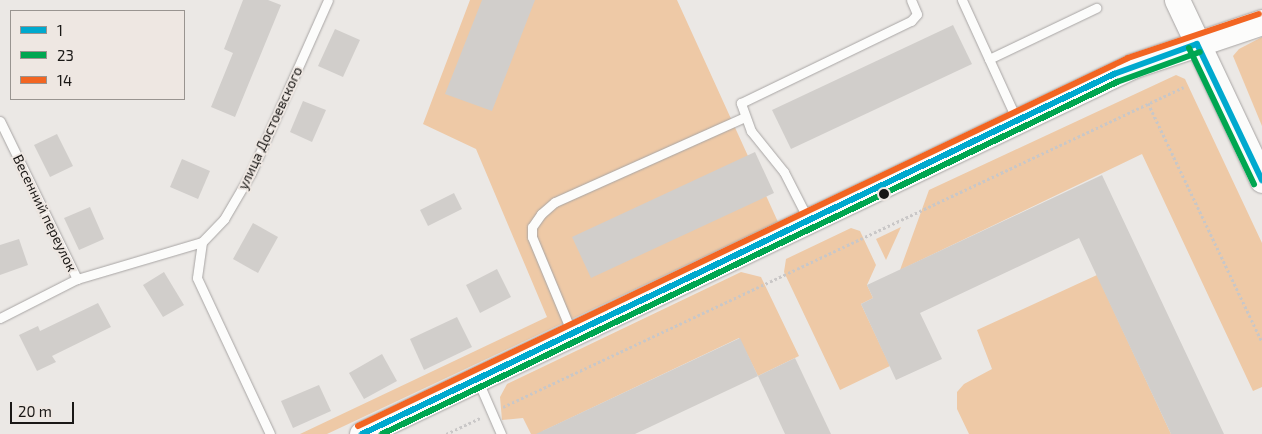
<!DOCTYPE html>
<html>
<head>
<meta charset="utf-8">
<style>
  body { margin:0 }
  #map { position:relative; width:1262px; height:434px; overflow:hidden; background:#ebe8e5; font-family:"Exo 2",sans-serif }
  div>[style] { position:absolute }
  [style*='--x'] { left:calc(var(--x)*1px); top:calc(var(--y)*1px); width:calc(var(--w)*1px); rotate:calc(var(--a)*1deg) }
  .green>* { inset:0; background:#eec9a6 }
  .building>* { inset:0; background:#d1cecb }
  .path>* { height:3px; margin-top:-1.5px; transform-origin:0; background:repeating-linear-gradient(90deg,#c9c7c7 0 2.5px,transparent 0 5px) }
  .roads { filter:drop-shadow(0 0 1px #a8a5a4) drop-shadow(0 0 1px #a8a5a4) }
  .lane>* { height:9px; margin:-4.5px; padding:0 4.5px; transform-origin:4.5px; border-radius:4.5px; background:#fcfcfb }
  .secondary>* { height:25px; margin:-12.5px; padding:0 12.5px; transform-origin:12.5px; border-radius:12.5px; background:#fcfcfb }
  .bus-1>* { height:6px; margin:-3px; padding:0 3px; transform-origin:3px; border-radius:3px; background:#00a9ce }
  .bus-2>* { height:6px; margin:-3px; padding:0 3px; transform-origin:3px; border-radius:3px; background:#00a651 }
  .bus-3>* { height:6px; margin:-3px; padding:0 3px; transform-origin:3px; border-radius:3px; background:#f26522 }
  .dots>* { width:14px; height:14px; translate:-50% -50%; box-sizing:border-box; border:2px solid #eee7e2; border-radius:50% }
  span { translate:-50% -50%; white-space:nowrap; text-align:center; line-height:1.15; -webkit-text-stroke:4px #eee7e2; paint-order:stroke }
  .street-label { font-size:14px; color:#1a1816 }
  .legend { position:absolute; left:10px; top:10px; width:175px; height:90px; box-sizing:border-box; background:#eee7e2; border:1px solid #999490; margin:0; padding:6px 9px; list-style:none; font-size:15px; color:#1a1816 }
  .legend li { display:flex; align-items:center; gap:10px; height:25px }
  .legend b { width:25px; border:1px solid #999490 }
  .scale { position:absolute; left:10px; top:402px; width:64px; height:22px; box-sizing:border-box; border:2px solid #1a1816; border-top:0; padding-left:6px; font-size:15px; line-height:18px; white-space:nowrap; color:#1a1816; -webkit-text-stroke:4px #eee7e2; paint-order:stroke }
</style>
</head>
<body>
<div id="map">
  <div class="green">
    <i style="clip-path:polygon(470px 0,677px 0,778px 222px,327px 434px,300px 434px,547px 317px,476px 149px,423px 124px)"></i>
    <i style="clip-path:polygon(1262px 37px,1262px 126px,1233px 56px,1239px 49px)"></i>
    <i style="clip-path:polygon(1176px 75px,1185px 79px,1262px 243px,1262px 387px,1253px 391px,1142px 154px,900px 270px,929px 190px)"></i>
    <i style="clip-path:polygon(901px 227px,886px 260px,876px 239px)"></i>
    <i style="clip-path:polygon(851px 228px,860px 231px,876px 265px,867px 285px,873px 298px,861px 304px,890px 366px,840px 390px,784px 272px,786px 259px)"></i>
    <i style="clip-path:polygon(741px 272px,761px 277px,799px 356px,758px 376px,739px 338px,543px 431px,544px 434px,531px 434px,523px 418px,502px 420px,500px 397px,507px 384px)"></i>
    <i style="clip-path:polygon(1097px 275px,1171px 434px,969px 434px,957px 409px,957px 392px,964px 384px,992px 369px,977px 330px)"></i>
  </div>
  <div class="building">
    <i style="clip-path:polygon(243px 0,268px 0,281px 5px,235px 117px,211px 107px,233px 53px,224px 49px)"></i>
    <i style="clip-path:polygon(482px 0,535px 0,492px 111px,445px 94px)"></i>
    <i style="clip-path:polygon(953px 25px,972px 64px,791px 149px,772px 110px)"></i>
    <i style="clip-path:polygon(335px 29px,360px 40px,343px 77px,318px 66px)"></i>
    <i style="clip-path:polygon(303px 101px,326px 110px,312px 142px,290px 132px)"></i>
    <i style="clip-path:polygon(57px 134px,73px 166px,50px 177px,34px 145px)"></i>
    <i style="clip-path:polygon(755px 152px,774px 193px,591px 278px,572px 237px)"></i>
    <i style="clip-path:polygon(182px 159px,210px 171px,198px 199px,170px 187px)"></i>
    <i style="clip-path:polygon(1102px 175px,1224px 434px,1171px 434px,1079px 238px,920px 313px,942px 359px,896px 380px,861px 304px,873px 298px,867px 285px)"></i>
    <i style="clip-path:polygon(454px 193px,462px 209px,428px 226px,420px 210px)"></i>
    <i style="clip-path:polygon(90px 207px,104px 239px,79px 250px,64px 218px)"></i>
    <i style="clip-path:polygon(253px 223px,278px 237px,258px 273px,233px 259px)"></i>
    <i style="clip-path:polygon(19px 239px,28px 265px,0 275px,0 245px)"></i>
    <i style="clip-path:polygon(497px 269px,511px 297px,480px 313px,466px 285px)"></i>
    <i style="clip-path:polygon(164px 272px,184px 305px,163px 317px,143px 285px)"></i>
    <i style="clip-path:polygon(98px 303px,111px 327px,52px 356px,56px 362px,37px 371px,19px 335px,38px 326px,40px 331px)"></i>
    <i style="clip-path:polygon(457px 317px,472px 347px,424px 370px,410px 339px)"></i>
    <i style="clip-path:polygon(740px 338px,758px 376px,635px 434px,536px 434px)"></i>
    <i style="clip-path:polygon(382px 354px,397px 381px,364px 399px,349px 373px)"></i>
    <i style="clip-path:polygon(795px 358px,831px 434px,785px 434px,758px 376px)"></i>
    <i style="clip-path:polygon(319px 385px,331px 411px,293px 428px,281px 401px)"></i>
  </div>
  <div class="path">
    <i style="--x:1148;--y:103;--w:265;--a:64.5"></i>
    <i style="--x:503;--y:407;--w:752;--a:-25.17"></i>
    <i style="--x:446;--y:434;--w:38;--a:-25"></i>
  </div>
  <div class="roads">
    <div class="lane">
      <i style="--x:962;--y:0;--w:132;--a:65.4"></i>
      <i style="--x:989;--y:59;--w:119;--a:-25.5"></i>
      <i style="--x:0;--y:121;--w:176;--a:64"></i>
      <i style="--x:808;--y:219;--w:53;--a:-117.1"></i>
      <i style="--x:784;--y:172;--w:53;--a:-128.8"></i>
      <i style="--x:751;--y:131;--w:30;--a:-110"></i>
      <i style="--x:741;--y:103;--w:189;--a:-25.8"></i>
      <i style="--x:911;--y:21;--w:9;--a:-49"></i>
      <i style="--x:917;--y:14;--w:15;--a:-113"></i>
      <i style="--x:202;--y:242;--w:36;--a:98"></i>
      <i style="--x:197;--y:278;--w:172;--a:64.9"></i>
      <i style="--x:0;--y:318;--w:86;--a:-26.9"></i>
      <i style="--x:77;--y:279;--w:130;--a:-16.5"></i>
      <i style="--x:202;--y:242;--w:32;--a:-46"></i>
      <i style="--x:224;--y:219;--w:53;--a:-59.6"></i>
      <i style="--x:251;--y:173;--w:189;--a:-66"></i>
      <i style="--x:572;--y:333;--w:104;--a:-112.6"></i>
      <i style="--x:532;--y:237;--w:10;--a:-90"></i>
      <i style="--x:532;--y:227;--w:16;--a:-55"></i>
      <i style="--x:541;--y:214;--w:18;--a:-41"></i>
      <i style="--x:555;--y:202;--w:208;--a:-24.1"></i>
      <i style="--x:478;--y:381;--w:58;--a:66.5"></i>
    </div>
    <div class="secondary">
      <i style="--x:1177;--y:0;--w:199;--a:64.7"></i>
      <i style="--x:362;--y:434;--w:853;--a:-25.54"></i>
      <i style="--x:1132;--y:66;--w:137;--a:-18.7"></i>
    </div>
  </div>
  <div class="bus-1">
    <i style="--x:1197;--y:44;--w:151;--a:64.5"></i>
    <i style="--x:362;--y:434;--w:834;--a:-25.58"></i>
    <i style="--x:1114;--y:74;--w:88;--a:-19.9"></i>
  </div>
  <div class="bus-2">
    <i style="--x:1189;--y:48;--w:151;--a:64.5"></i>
    <i style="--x:382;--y:434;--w:815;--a:-25.59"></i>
    <i style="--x:1117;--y:82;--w:88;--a:-19.9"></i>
  </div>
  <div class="bus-3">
    <i style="--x:358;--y:426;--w:853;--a:-25.54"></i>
    <i style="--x:1128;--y:58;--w:138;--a:-18.6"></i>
  </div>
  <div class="dots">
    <i style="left:884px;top:194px;background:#1a1816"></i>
  </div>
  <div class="street-label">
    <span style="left:270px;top:128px;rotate:-65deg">улица Достоевского</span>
    <span style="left:45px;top:213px;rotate:64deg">Весенний переулок</span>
  </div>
  <ul class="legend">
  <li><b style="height:6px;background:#00a9ce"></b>1</li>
  <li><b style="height:6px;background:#00a651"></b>23</li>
  <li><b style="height:6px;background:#f26522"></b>14</li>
  </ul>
  <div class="scale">20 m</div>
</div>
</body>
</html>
